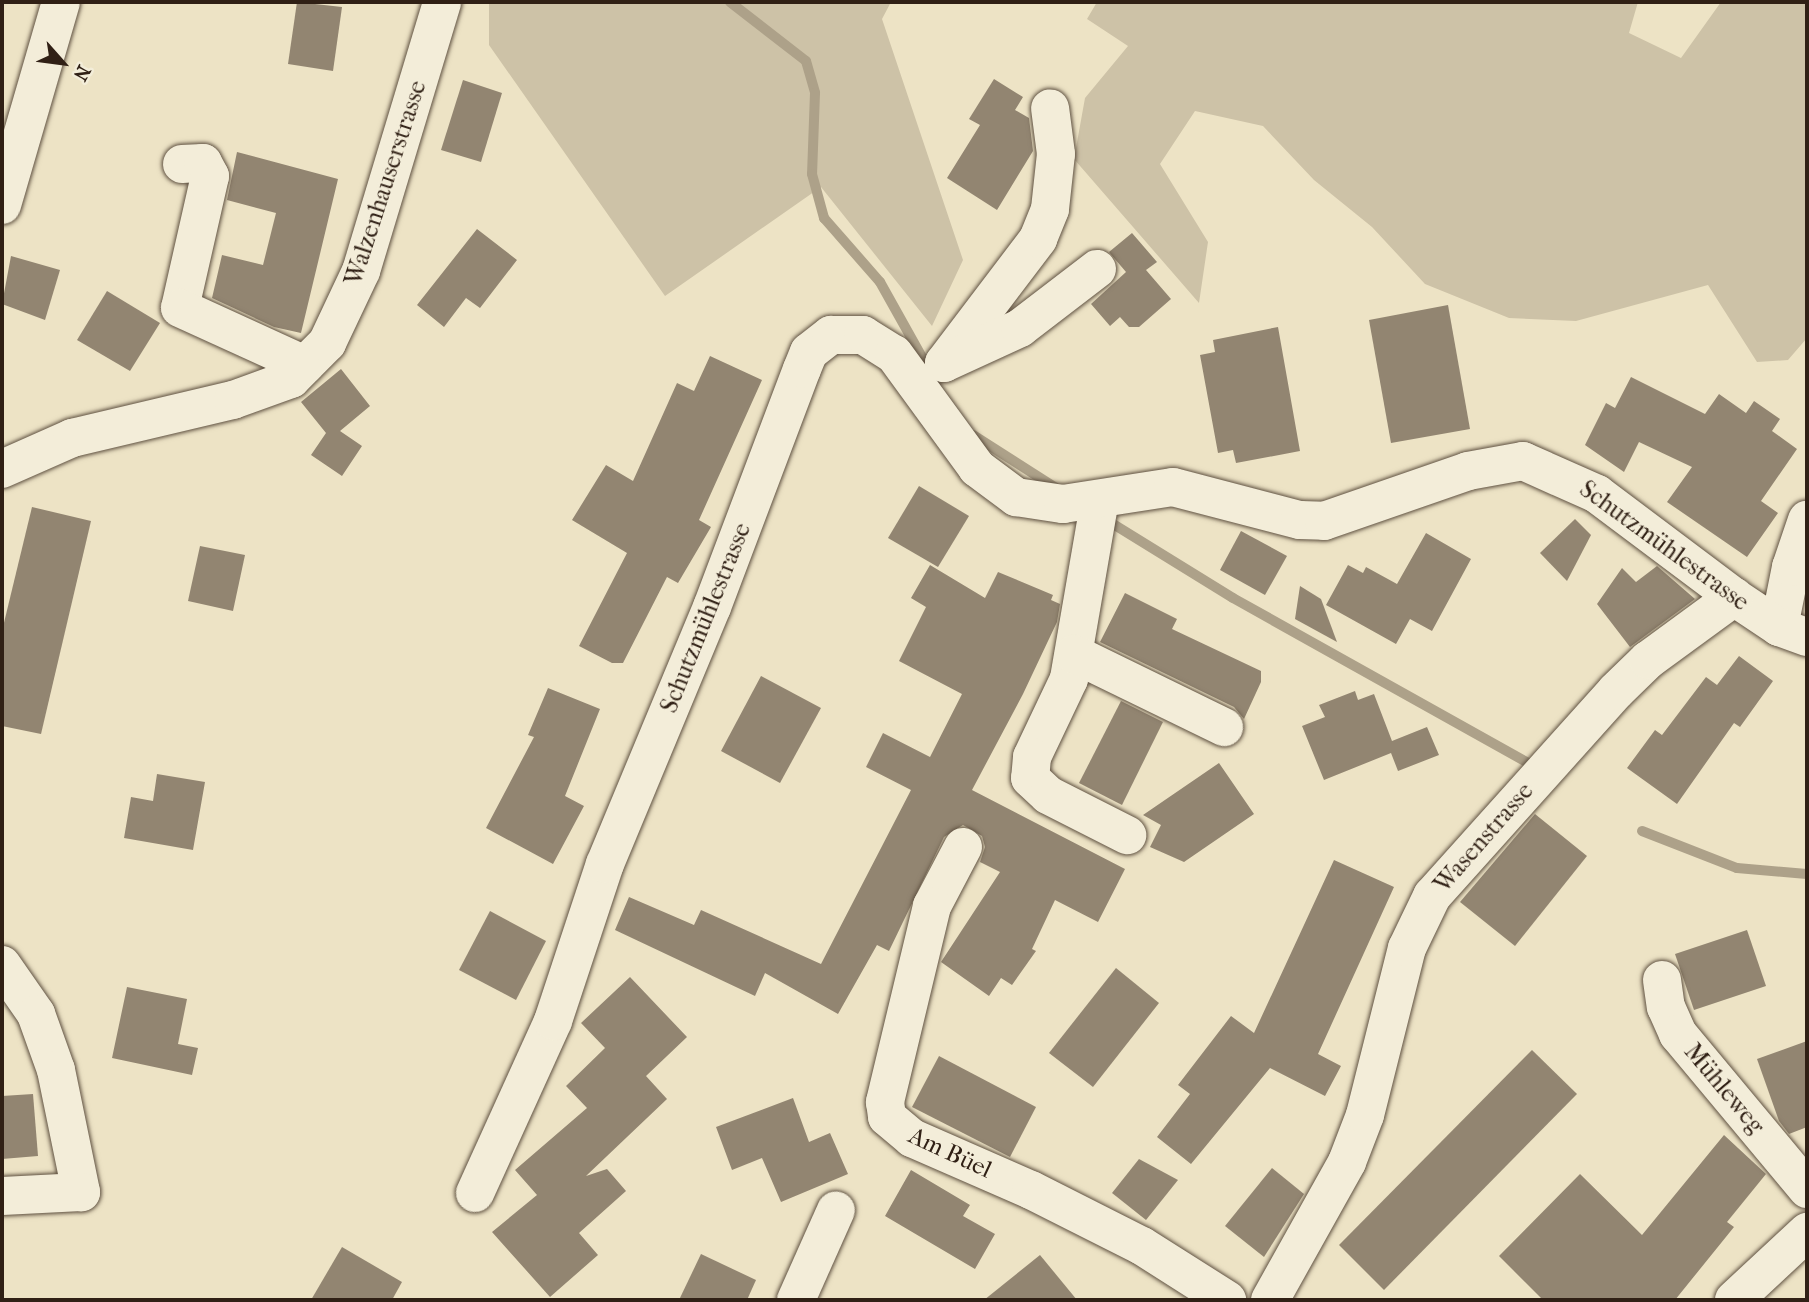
<!DOCTYPE html>
<html>
<head>
<meta charset="utf-8">
<style>
  body { margin:0 }
  #map { position:relative; width:1809px; height:1302px; overflow:hidden; background:#ede3c5; font-family:"IM FELL French Canon",serif }
  div>[style] { position:absolute }
  [style*='--x'] { left:calc(var(--x)*1px); top:calc(var(--y)*1px); width:calc(var(--w)*1px); rotate:calc(var(--a)*1deg) }
  .green>* { inset:0; background:#cdc2a7 }
  .stream>* { height:10px; margin:-5px; padding:0 5px; transform-origin:5px; border-radius:5px; background:#ada189 }
  .building>* { inset:0; background:#928571 }
  .roads { filter:drop-shadow(0 0 2px #5f5141) drop-shadow(0 0 2px #5f5141) }
  .minor>* { height:38px; margin:-19px; padding:0 19px; transform-origin:19px; border-radius:19px; background:#f3edd9 }
  span { translate:-50% -50%; white-space:nowrap; text-align:center; line-height:1.15; -webkit-text-stroke:5px #f3edd9; paint-order:stroke }
  .street-label { font-size:24px; color:#302015 }
  .frame { position:absolute; inset:0; border:4px solid #302015; pointer-events:none }
  .north { position:absolute; left:28px; top:28px; width:70px; height:70px; -webkit-text-stroke:5px #f3edd9; paint-order:stroke; rotate:118deg; font-size:19px; font-weight:700; line-height:28px; text-align:center; color:#302015 }
  .north::after { content:''; display:block; margin:auto; width:24px; height:32px; background:#302015; clip-path:polygon(50% 0,100% 100%,50% 72%,0 100%) }
</style>
</head>
<body>
<div id="map">
  <div class="green">
    <i style="clip-path:polygon(489px 2px,891px 2px,882px 19px,963px 260px,932px 326px,821px 187px,665px 296px,489px 45px)"></i>
    <i style="clip-path:polygon(1097px 2px,1638px 2px,1629px 33px,1681px 58px,1721px 2px,1807px 2px,1807px 338px,1788px 360px,1757px 362px,1708px 285px,1576px 321px,1509px 318px,1425px 284px,1372px 227px,1314px 180px,1263px 126px,1195px 111px,1160px 164px,1208px 242px,1199px 303px,1074px 159px,1085px 98px,1128px 46px,1087px 19px)"></i>
  </div>
  <div class="stream">
    <i style="--x:730;--y:2;--w:96;--a:37.8"></i>
    <i style="--x:806;--y:61;--w:33;--a:74"></i>
    <i style="--x:815;--y:93;--w:81;--a:92.1"></i>
    <i style="--x:812;--y:174;--w:46;--a:74.7"></i>
    <i style="--x:824;--y:218;--w:85;--a:48.8"></i>
    <i style="--x:880;--y:282;--w:107;--a:60.8"></i>
    <i style="--x:973;--y:435;--w:98;--a:32.6"></i>
    <i style="--x:1105;--y:519;--w:150;--a:31.7"></i>
    <i style="--x:1233;--y:598;--w:337;--a:29.2"></i>
    <i style="--x:1642;--y:831;--w:102;--a:21.3"></i>
    <i style="--x:1737;--y:868;--w:70;--a:4.9"></i>
  </div>
  <div class="building">
    <i style="clip-path:polygon(297px 2px,342px 7px,333px 71px,288px 64px)"></i>
    <i style="clip-path:polygon(994px 79px,1023px 97px,1015px 110px,1029px 118px,1033px 151px,997px 210px,947px 178px,980px 125px,969px 119px)"></i>
    <i style="clip-path:polygon(463px 80px,502px 93px,481px 162px,441px 150px)"></i>
    <i style="clip-path:polygon(237px 152px,338px 179px,301px 333px,274px 327px,212px 298px,222px 255px,263px 265px,276px 213px,227px 200px)"></i>
    <i style="clip-path:polygon(477px 229px,517px 260px,480px 308px,466px 298px,444px 327px,417px 305px)"></i>
    <i style="clip-path:polygon(1132px 233px,1157px 262px,1146px 270px,1171px 299px,1139px 327px,1129px 327px,1120px 317px,1110px 326px,1091px 304px,1126px 272px,1109px 252px)"></i>
    <i style="clip-path:polygon(11px 256px,60px 270px,45px 320px,2px 304px)"></i>
    <i style="clip-path:polygon(107px 291px,160px 323px,130px 371px,77px 340px)"></i>
    <i style="clip-path:polygon(1448px 305px,1470px 429px,1391px 443px,1369px 320px)"></i>
    <i style="clip-path:polygon(1278px 327px,1300px 451px,1236px 463px,1233px 450px,1218px 453px,1200px 355px,1215px 352px,1213px 340px)"></i>
    <i style="clip-path:polygon(710px 356px,762px 380px,699px 520px,711px 527px,678px 583px,667px 577px,623px 663px,612px 663px,579px 646px,627px 553px,572px 520px,606px 465px,633px 481px,677px 383px,694px 391px)"></i>
    <i style="clip-path:polygon(341px 369px,370px 406px,340px 431px,362px 446px,342px 476px,311px 455px,326px 433px,301px 402px)"></i>
    <i style="clip-path:polygon(1631px 377px,1705px 414px,1719px 394px,1746px 413px,1754px 401px,1780px 419px,1772px 431px,1797px 449px,1761px 501px,1778px 513px,1747px 557px,1667px 502px,1692px 467px,1639px 442px,1624px 472px,1585px 445px,1606px 403px,1615px 408px)"></i>
    <i style="clip-path:polygon(919px 486px,969px 516px,938px 567px,888px 538px)"></i>
    <i style="clip-path:polygon(32px 507px,91px 521px,41px 734px,2px 726px,2px 631px)"></i>
    <i style="clip-path:polygon(1575px 519px,1591px 535px,1567px 581px,1540px 553px)"></i>
    <i style="clip-path:polygon(1241px 531px,1287px 556px,1265px 595px,1220px 570px)"></i>
    <i style="clip-path:polygon(1426px 533px,1471px 559px,1432px 631px,1410px 619px,1396px 644px,1326px 605px,1348px 565px,1363px 573px,1366px 567px,1397px 584px)"></i>
    <i style="clip-path:polygon(200px 546px,245px 555px,233px 611px,188px 601px)"></i>
    <i style="clip-path:polygon(930px 565px,985px 598px,998px 572px,1053px 595px,1051px 600px,1060px 604px,1057px 622px,1023px 694px,972px 790px,1125px 869px,1098px 922px,1055px 900px,1032px 949px,1036px 951px,1012px 985px,1001px 978px,989px 996px,941px 962px,1000px 872px,980px 862px,985px 847px,982px 836px,963px 825px,944px 837px,889px 951px,877px 945px,838px 1014px,765px 973px,755px 996px,615px 930px,629px 897px,694px 925px,701px 910px,821px 964px,911px 790px,866px 767px,883px 733px,930px 757px,962px 694px,899px 661px,926px 607px,911px 598px)"></i>
    <i style="clip-path:polygon(1657px 566px,1695px 599px,1630px 647px,1597px 604px,1622px 568px,1636px 582px)"></i>
    <i style="clip-path:polygon(1300px 586px,1321px 599px,1337px 642px,1295px 619px)"></i>
    <i style="clip-path:polygon(1125px 593px,1177px 619px,1172px 629px,1261px 671px,1261px 682px,1244px 719px,1234px 707px,1100px 642px)"></i>
    <i style="clip-path:polygon(1739px 656px,1773px 681px,1740px 727px,1734px 723px,1677px 804px,1627px 768px,1655px 730px,1662px 735px,1706px 677px,1717px 685px)"></i>
    <i style="clip-path:polygon(761px 676px,821px 708px,780px 783px,721px 751px)"></i>
    <i style="clip-path:polygon(548px 688px,600px 709px,565px 796px,584px 806px,553px 864px,486px 828px,534px 737px,528px 735px)"></i>
    <i style="clip-path:polygon(1355px 691px,1358px 700px,1374px 694px,1392px 741px,1427px 727px,1439px 755px,1398px 771px,1391px 753px,1324px 780px,1302px 726px,1325px 717px,1319px 705px)"></i>
    <i style="clip-path:polygon(1121px 701px,1163px 722px,1122px 805px,1079px 783px)"></i>
    <i style="clip-path:polygon(1219px 763px,1254px 814px,1184px 862px,1150px 847px,1161px 825px,1143px 815px)"></i>
    <i style="clip-path:polygon(157px 774px,205px 782px,193px 850px,124px 838px,131px 797px,153px 801px)"></i>
    <i style="clip-path:polygon(1535px 814px,1587px 856px,1515px 946px,1460px 902px)"></i>
    <i style="clip-path:polygon(1334px 860px,1394px 887px,1318px 1054px,1341px 1066px,1325px 1096px,1270px 1068px,1191px 1164px,1157px 1137px,1190px 1094px,1178px 1085px,1231px 1016px,1254px 1033px)"></i>
    <i style="clip-path:polygon(490px 911px,546px 941px,516px 1000px,459px 970px)"></i>
    <i style="clip-path:polygon(1747px 930px,1766px 986px,1694px 1010px,1675px 954px)"></i>
    <i style="clip-path:polygon(1116px 968px,1159px 1003px,1093px 1087px,1049px 1053px)"></i>
    <i style="clip-path:polygon(630px 977px,687px 1037px,646px 1076px,667px 1099px,586px 1176px,607px 1169px,626px 1191px,579px 1233px,598px 1255px,550px 1297px,492px 1232px,537px 1195px,515px 1170px,587px 1108px,566px 1086px,605px 1048px,581px 1023px)"></i>
    <i style="clip-path:polygon(127px 987px,187px 999px,178px 1044px,198px 1048px,192px 1075px,112px 1058px)"></i>
    <i style="clip-path:polygon(1807px 1041px,1807px 1127px,1789px 1134px,1779px 1121px,1757px 1059px)"></i>
    <i style="clip-path:polygon(1532px 1050px,1577px 1094px,1384px 1290px,1339px 1245px)"></i>
    <i style="clip-path:polygon(939px 1056px,1036px 1107px,1010px 1157px,912px 1107px)"></i>
    <i style="clip-path:polygon(33px 1094px,38px 1156px,2px 1159px,2px 1096px)"></i>
    <i style="clip-path:polygon(793px 1098px,809px 1142px,830px 1133px,848px 1174px,781px 1202px,762px 1158px,732px 1170px,716px 1127px)"></i>
    <i style="clip-path:polygon(1724px 1135px,1766px 1174px,1727px 1222px,1734px 1227px,1675px 1300px,1543px 1300px,1499px 1256px,1580px 1174px,1642px 1235px)"></i>
    <i style="clip-path:polygon(1139px 1159px,1178px 1180px,1146px 1220px,1112px 1193px)"></i>
    <i style="clip-path:polygon(1272px 1168px,1304px 1194px,1264px 1257px,1225px 1226px)"></i>
    <i style="clip-path:polygon(911px 1170px,970px 1205px,963px 1216px,995px 1234px,975px 1269px,885px 1216px)"></i>
    <i style="clip-path:polygon(342px 1247px,402px 1282px,392px 1300px,311px 1300px)"></i>
    <i style="clip-path:polygon(701px 1254px,756px 1280px,747px 1300px,679px 1300px)"></i>
    <i style="clip-path:polygon(1040px 1255px,1077px 1300px,984px 1300px)"></i>
  </div>
  <div class="roads">
    <div class="minor">
      <i style="--x:182;--y:164;--w:21;--a:-3"></i>
      <i style="--x:203;--y:163;--w:15;--a:62"></i>
      <i style="--x:210;--y:176;--w:135;--a:102.8"></i>
      <i style="--x:180;--y:308;--w:137;--a:24.5"></i>
      <i style="--x:2;--y:205;--w:211;--a:-73.8"></i>
      <i style="--x:944;--y:363;--w:156;--a:-52.8"></i>
      <i style="--x:1038;--y:239;--w:32;--a:-68"></i>
      <i style="--x:1050;--y:209;--w:55;--a:-83.8"></i>
      <i style="--x:1056;--y:154;--w:46;--a:-97.4"></i>
      <i style="--x:944;--y:363;--w:84;--a:-24.7"></i>
      <i style="--x:1020;--y:328;--w:97;--a:-37.5"></i>
      <i style="--x:2;--y:469;--w:77;--a:-23.9"></i>
      <i style="--x:72;--y:438;--w:165;--a:-13.3"></i>
      <i style="--x:233;--y:400;--w:62;--a:-19.9"></i>
      <i style="--x:291;--y:379;--w:51;--a:-45"></i>
      <i style="--x:327;--y:343;--w:80;--a:-64.7"></i>
      <i style="--x:361;--y:271;--w:281;--a:-73.2"></i>
      <i style="--x:1100;--y:499;--w:183;--a:99.8"></i>
      <i style="--x:1069;--y:679;--w:86;--a:115.4"></i>
      <i style="--x:1032;--y:757;--w:21;--a:95"></i>
      <i style="--x:1030;--y:778;--w:25;--a:43"></i>
      <i style="--x:1048;--y:795;--w:89;--a:26.9"></i>
      <i style="--x:1779;--y:627;--w:61;--a:-78.7"></i>
      <i style="--x:1791;--y:567;--w:50;--a:-71.2"></i>
      <i style="--x:1074;--y:654;--w:167;--a:26"></i>
      <i style="--x:963;--y:847;--w:67;--a:117.7"></i>
      <i style="--x:932;--y:906;--w:202;--a:103.5"></i>
      <i style="--x:885;--y:1102;--w:15;--a:82"></i>
      <i style="--x:887;--y:1117;--w:33;--a:40"></i>
      <i style="--x:912;--y:1138;--w:130;--a:23.6"></i>
      <i style="--x:1031;--y:1190;--w:124;--a:26.8"></i>
      <i style="--x:1142;--y:1246;--w:101;--a:32.4"></i>
      <i style="--x:2;--y:965;--w:60;--a:55.2"></i>
      <i style="--x:36;--y:1014;--w:59;--a:70.3"></i>
      <i style="--x:56;--y:1070;--w:125;--a:78.4"></i>
      <i style="--x:81;--y:1192;--w:79;--a:177.1"></i>
      <i style="--x:1662;--y:980;--w:27;--a:82"></i>
      <i style="--x:1666;--y:1007;--w:30;--a:66"></i>
      <i style="--x:1678;--y:1034;--w:202;--a:50.2"></i>
      <i style="--x:475;--y:1193;--w:189;--a:-65.6"></i>
      <i style="--x:553;--y:1021;--w:165;--a:-71.7"></i>
      <i style="--x:605;--y:864;--w:278;--a:-67.4"></i>
      <i style="--x:712;--y:607;--w:254;--a:-69.3"></i>
      <i style="--x:802;--y:369;--w:18;--a:-68"></i>
      <i style="--x:809;--y:352;--w:28;--a:-38"></i>
      <i style="--x:831;--y:335;--w:32;--a:0"></i>
      <i style="--x:863;--y:335;--w:36;--a:32"></i>
      <i style="--x:894;--y:354;--w:141;--a:53.9"></i>
      <i style="--x:977;--y:468;--w:49;--a:36.6"></i>
      <i style="--x:1016;--y:497;--w:48;--a:8.5"></i>
      <i style="--x:1063;--y:504;--w:111;--a:-8.8"></i>
      <i style="--x:1173;--y:487;--w:131;--a:14.6"></i>
      <i style="--x:1300;--y:520;--w:24;--a:2"></i>
      <i style="--x:1324;--y:521;--w:152;--a:-19.1"></i>
      <i style="--x:1468;--y:471;--w:56;--a:-10.3"></i>
      <i style="--x:1523;--y:461;--w:81;--a:24"></i>
      <i style="--x:1597;--y:494;--w:171;--a:36.9"></i>
      <i style="--x:1734;--y:597;--w:54;--a:33.7"></i>
      <i style="--x:1779;--y:627;--w:30;--a:20"></i>
      <i style="--x:796;--y:1300;--w:98;--a:-66"></i>
      <i style="--x:1270;--y:1300;--w:158;--a:-60.8"></i>
      <i style="--x:1347;--y:1162;--w:50;--a:-69"></i>
      <i style="--x:1365;--y:1115;--w:172;--a:-75.9"></i>
      <i style="--x:1407;--y:948;--w:58;--a:-64.3"></i>
      <i style="--x:1432;--y:896;--w:275;--a:-48.1"></i>
      <i style="--x:1616;--y:691;--w:45;--a:-44.1"></i>
      <i style="--x:1648;--y:660;--w:107;--a:-36.2"></i>
      <i style="--x:1734;--y:1300;--w:100;--a:-43"></i>
    </div>
  </div>
  <div class="street-label">
    <span style="left:386px;top:183px;rotate:-72deg">Walzenhauserstrasse</span>
    <span style="left:1664px;top:546px;rotate:36deg">Schutzmühlestrasse</span>
    <span style="left:706px;top:618px;rotate:-68deg">Schutzmühlestrasse</span>
    <span style="left:1484px;top:838px;rotate:-49deg">Wasenstrasse</span>
    <span style="left:1724px;top:1089px;rotate:50deg">Mühleweg</span>
    <span style="left:950px;top:1153px;rotate:25deg">Am Büel</span>
  </div>
  <div class="frame"></div>
  <div class="north">N</div>
</div>
</body>
</html>
